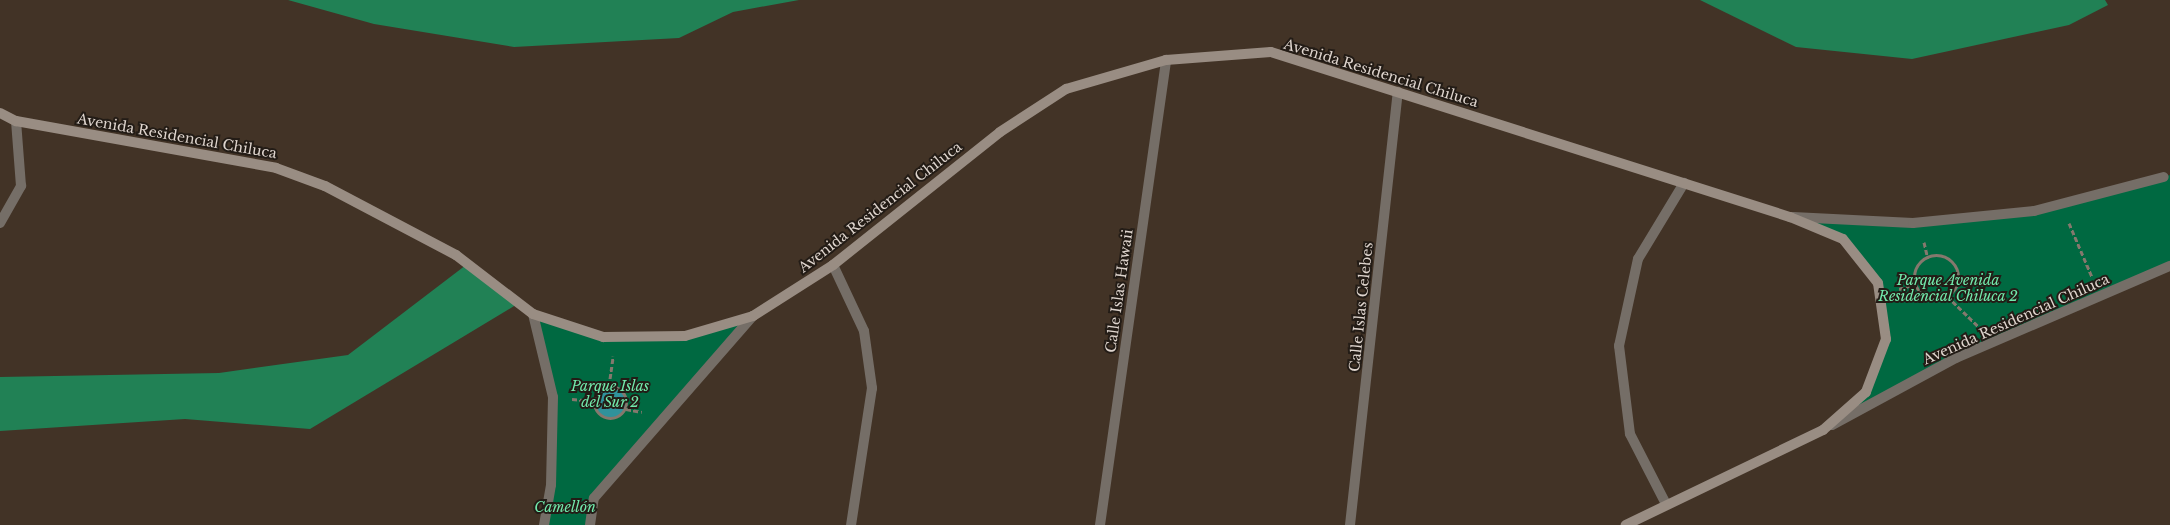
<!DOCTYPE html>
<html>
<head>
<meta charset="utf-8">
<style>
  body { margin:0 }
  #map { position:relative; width:2170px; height:525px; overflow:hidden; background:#423326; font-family:"Libre Baskerville",serif }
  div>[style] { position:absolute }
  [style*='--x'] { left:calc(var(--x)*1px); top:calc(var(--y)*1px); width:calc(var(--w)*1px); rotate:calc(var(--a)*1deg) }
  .green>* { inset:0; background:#006941 }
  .forest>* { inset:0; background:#218155 }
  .water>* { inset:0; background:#30929b }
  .round { border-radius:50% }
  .path>* { height:3px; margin-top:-1.5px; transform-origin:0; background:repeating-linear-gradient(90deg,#85786d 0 5px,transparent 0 7.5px) }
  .path>.ring { margin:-1.5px; padding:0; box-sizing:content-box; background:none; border:3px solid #85786d; border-radius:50% }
  .street>* { height:10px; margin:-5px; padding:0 5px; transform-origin:5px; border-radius:5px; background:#756e67 }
  .secondary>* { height:10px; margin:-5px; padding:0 5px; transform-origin:5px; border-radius:5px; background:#998d83 }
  span { translate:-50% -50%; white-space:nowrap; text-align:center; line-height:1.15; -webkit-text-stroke:4px #231c16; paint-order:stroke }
  .street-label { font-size:14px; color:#dfd5ce }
  .park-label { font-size:14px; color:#72eaac; font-style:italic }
</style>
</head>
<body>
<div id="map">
  <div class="green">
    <i style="clip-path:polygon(2170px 175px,2170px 266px,1956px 358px,1823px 430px,1866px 392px,1886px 339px,1878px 283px,1843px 239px,1791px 217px,1913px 223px,2034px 211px)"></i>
    <i style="clip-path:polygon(533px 314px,603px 337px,685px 336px,753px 316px,595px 498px,591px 525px,544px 525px,553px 397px)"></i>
  </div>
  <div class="forest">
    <i style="clip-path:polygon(288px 0,799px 0,733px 12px,679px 38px,514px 47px,374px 24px)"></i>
    <i style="clip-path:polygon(1700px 0,2105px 0,2108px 5px,2069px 25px,1912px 59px,1796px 47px)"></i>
    <i style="clip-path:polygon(466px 265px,519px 303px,310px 429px,185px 419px,0 431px,0 377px,219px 373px,348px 355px)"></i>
  </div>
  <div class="water">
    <i class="round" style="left:594px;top:386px;width:32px;height:32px"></i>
  </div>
  <div class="path">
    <i style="--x:2069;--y:223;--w:59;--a:66.9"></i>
    <i style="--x:1924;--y:242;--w:17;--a:77"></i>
    <i class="ring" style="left:1914px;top:255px;width:41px;height:41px"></i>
    <i style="--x:1899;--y:289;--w:17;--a:-17"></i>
    <i style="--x:1947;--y:296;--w:45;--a:44.1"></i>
    <i class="ring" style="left:594px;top:386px;width:29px;height:29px"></i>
    <i style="--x:609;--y:386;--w:30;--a:-82"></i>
    <i style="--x:572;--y:399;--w:22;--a:5"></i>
    <i style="--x:626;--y:409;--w:16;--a:11"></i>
  </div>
  <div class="street">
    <i style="--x:1793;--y:217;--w:120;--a:2.9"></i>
    <i style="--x:1913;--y:223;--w:122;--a:-5.7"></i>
    <i style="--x:2034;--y:211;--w:134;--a:-14.7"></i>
    <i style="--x:0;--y:223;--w:43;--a:-60.4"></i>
    <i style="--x:21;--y:186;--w:65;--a:-94.4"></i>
    <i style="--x:833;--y:265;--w:73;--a:64.8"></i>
    <i style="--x:864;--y:331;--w:58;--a:82"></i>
    <i style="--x:872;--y:388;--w:139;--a:98.7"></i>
    <i style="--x:533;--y:314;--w:85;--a:76.5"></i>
    <i style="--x:553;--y:397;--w:88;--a:91.3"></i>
    <i style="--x:551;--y:485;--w:41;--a:99.9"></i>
    <i style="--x:1832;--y:425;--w:141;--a:-28.4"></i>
    <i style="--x:1956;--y:358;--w:233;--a:-23.3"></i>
    <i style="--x:1666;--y:504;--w:79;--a:-117.2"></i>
    <i style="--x:1630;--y:434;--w:89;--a:-97.1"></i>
    <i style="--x:1619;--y:346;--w:89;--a:-77.7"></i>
    <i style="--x:1638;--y:259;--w:89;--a:-58.8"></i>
    <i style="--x:590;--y:525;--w:27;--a:-82"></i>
    <i style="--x:594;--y:498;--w:242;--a:-48.9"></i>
    <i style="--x:1100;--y:525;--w:470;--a:-81.9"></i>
    <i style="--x:1350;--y:525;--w:436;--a:-83.7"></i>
  </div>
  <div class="secondary">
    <i style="--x:0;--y:113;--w:18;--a:27"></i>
    <i style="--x:16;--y:121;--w:264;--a:10.2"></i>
    <i style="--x:276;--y:168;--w:52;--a:20.2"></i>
    <i style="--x:325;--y:186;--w:148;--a:27.8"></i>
    <i style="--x:456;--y:255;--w:97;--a:37.5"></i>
    <i style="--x:533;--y:314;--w:74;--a:18.2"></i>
    <i style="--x:603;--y:337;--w:82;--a:-0.7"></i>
    <i style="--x:685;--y:336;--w:71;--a:-16.4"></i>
    <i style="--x:753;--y:316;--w:95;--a:-32.5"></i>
    <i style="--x:833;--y:265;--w:213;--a:-38.5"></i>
    <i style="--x:1000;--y:132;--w:79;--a:-33.1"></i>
    <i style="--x:1066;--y:89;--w:104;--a:-16.2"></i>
    <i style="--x:1166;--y:60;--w:105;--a:-4.4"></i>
    <i style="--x:1271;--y:52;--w:545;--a:17.64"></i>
    <i style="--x:1790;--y:217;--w:57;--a:22.5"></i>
    <i style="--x:1843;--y:239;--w:56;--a:51.5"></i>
    <i style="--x:1878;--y:283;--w:57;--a:81.9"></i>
    <i style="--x:1886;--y:339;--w:57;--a:110.7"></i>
    <i style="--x:1866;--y:392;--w:57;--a:138.5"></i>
    <i style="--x:1823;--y:430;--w:219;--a:154.3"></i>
  </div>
  <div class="street-label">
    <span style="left:1381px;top:73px;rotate:17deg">Avenida Residencial Chiluca</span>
    <span style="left:177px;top:136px;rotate:10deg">Avenida Residencial Chiluca</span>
    <span style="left:880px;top:207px;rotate:-38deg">Avenida Residencial Chiluca</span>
    <span style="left:1119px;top:291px;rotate:-82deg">Calle Islas Hawaii</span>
    <span style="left:1361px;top:307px;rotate:-84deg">Calle Islas Celebes</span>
    <span style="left:2016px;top:319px;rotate:-24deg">Avenida Residencial Chiluca</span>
  </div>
  <div class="park-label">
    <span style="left:1948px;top:288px">Parque Avenida<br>Residencial Chiluca 2</span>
    <span style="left:610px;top:394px">Parque Islas<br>del Sur 2</span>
    <span style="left:565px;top:507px">Camellón</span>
  </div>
</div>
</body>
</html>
